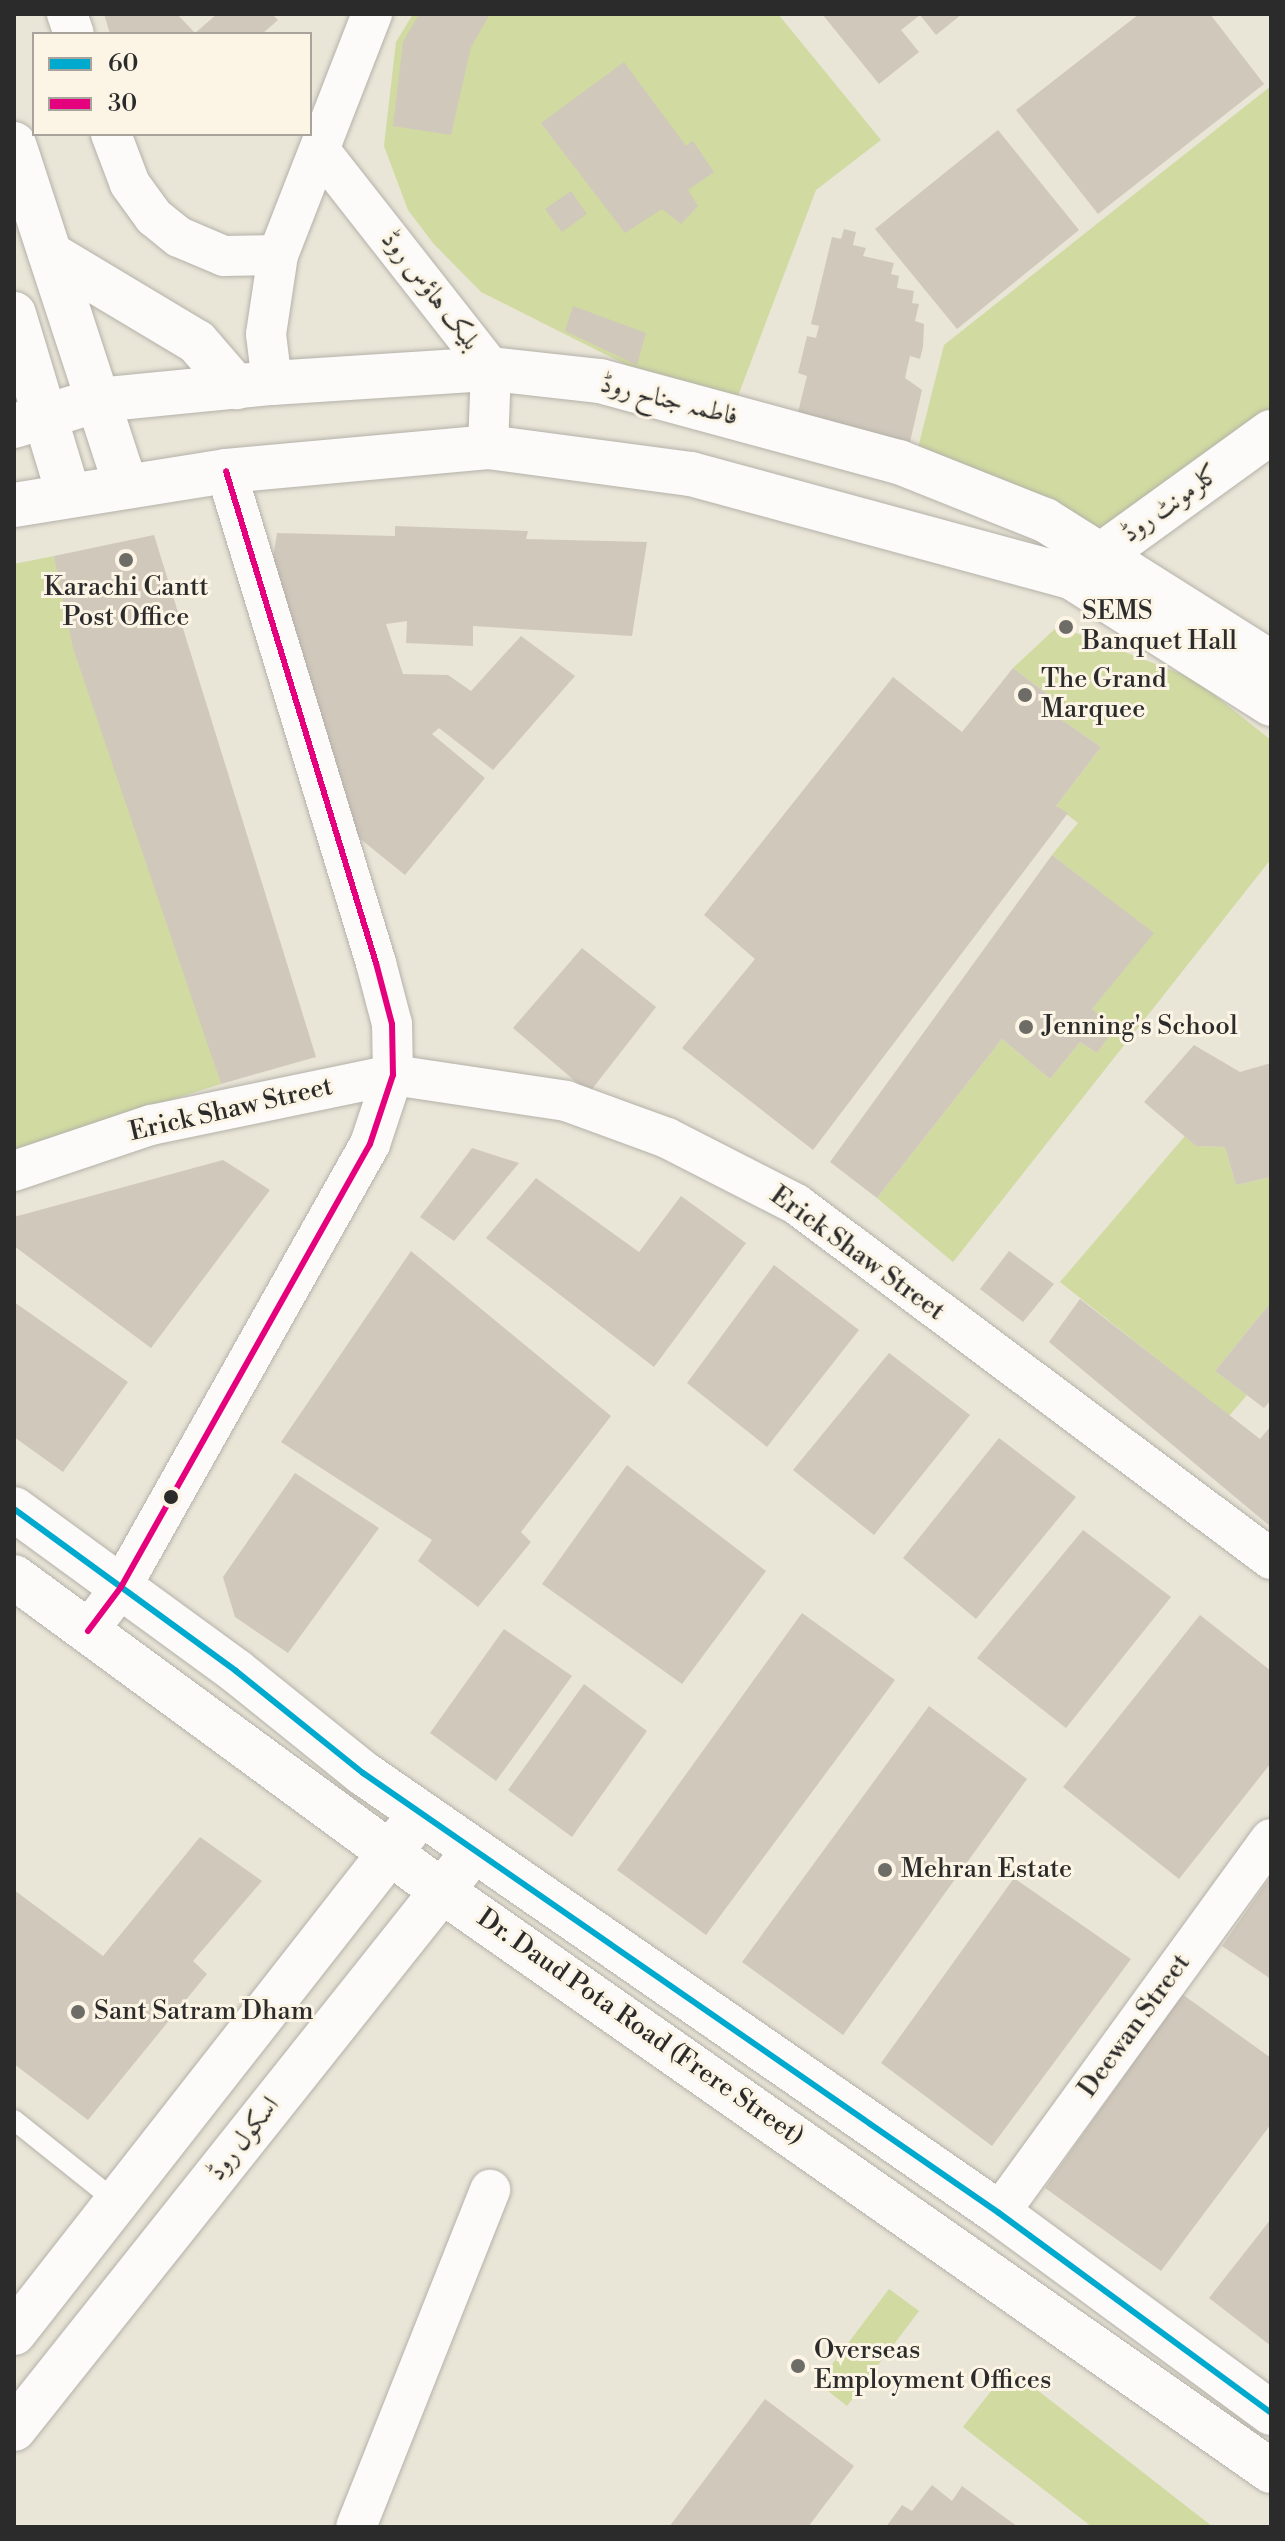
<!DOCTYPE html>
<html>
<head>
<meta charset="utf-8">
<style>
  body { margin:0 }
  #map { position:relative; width:1285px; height:2541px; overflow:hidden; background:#e9e5d7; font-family:"Libre Bodoni",Amiri,serif }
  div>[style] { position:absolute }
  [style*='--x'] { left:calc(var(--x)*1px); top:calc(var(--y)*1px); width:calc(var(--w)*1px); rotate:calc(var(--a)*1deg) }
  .green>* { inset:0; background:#d0daa1 }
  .building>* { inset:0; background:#d1c8bc }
  .roads { filter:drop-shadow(0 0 2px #b4b1a9) drop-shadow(0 0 2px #b4b1a9) }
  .service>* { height:20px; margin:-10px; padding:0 10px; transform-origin:10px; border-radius:10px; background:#fcfbf9 }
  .minor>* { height:40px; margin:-20px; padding:0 20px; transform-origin:20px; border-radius:20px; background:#fcfbf9 }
  .tertiary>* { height:44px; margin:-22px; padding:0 22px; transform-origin:22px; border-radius:22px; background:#fcfbf9 }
  .secondary>* { height:44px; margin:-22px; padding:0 22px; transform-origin:22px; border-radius:22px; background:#fcfbf9 }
  .bus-1>* { height:6px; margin:-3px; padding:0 3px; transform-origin:3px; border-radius:3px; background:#00a9ce }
  .bus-2>* { height:6px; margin:-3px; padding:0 3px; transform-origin:3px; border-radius:3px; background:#e5007d }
  .dots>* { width:22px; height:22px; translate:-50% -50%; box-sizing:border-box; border:4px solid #fcf5e5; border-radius:50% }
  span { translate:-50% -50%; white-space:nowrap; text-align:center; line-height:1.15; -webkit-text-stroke:6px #fcf5e5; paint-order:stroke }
  .street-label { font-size:26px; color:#2b2b2b }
  .poi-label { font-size:26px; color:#2b2b2b }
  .left { translate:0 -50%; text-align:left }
  .frame { position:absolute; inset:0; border:16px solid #2b2b2b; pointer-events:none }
  .legend { position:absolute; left:32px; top:32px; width:280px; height:104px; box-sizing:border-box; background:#fcf5e5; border:2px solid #a8a49b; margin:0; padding:10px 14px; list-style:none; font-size:24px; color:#2b2b2b }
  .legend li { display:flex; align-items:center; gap:16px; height:40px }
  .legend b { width:40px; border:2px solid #a8a49b }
</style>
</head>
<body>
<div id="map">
  <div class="green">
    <i style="clip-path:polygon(413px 14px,778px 14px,881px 140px,816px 190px,730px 417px,481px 292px,433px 243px,408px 210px,384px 146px,396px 42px)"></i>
    <i style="clip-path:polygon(1271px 86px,1271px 429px,1103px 553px,913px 468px,944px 345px)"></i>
    <i style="clip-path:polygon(54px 556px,221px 1084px,14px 1149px,14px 564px)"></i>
    <i style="clip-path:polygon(1058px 626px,1194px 679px,1271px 740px,1271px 859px,953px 1262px,877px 1198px,1002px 1039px,1050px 1079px,1080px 1042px,1097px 1053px,1116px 1027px,1092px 1009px,1153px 933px,1052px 855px,1078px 823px,1056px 806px,1101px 747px,1049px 711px,1057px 701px,1013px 668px)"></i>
    <i style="clip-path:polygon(1185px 1136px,1196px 1146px,1225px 1147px,1236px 1185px,1271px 1177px,1271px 1302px,1215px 1371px,1247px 1395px,1229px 1416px,1060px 1282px)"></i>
    <i style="clip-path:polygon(889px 2289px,919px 2311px,847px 2406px,818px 2383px)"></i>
    <i style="clip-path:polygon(1009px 2368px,1213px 2527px,1092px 2527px,963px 2427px)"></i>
  </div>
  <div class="building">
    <i style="clip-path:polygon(104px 14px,177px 14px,195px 33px,217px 14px,272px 14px,278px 20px,262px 34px,110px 34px)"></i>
    <i style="clip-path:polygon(419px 14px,490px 14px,471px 47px,451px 135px,393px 126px,403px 42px)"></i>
    <i style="clip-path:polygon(822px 14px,962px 14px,936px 35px,920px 15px,901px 30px,919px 52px,879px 84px)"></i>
    <i style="clip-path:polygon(1139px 14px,1210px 14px,1264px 84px,1098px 214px,1016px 110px)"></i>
    <i style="clip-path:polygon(624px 62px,686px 146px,693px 141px,714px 172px,688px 190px,698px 206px,681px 224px,662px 209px,625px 233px,541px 123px)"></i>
    <i style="clip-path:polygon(998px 130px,1079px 230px,957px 329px,875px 229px)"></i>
    <i style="clip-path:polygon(571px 191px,587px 214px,562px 232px,545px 209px)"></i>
    <i style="clip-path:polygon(844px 229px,856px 232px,853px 245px,866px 248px,863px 256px,894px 263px,891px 274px,899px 276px,897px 288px,914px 291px,912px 303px,919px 304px,915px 321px,924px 324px,923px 347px,920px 359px,910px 356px,905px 378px,922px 390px,910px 442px,797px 416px,807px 376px,798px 373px,807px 336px,816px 338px,819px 326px,811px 324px,832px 237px,841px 239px)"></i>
    <i style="clip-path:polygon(573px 306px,646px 333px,637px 365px,565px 331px)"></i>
    <i style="clip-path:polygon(395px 526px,528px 531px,526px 539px,647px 542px,632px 636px,473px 626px,473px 646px,406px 643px,407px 621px,386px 624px,403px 674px,448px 675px,471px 691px,521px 636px,575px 676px,493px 770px,439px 728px,432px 734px,485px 778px,405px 875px,353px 833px,270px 577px,277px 533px,395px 536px)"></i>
    <i style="clip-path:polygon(154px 535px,316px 1057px,221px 1084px,73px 648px,54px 556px)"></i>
    <i style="clip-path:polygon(1013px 668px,1058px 702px,1049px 711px,1101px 747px,1056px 806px,1068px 813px,813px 1150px,682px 1048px,755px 959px,704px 915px,893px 677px,962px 732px)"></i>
    <i style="clip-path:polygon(1052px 855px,1154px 933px,1092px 1009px,1116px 1027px,1097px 1053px,1080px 1042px,1050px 1079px,1002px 1039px,877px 1198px,830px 1162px)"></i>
    <i style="clip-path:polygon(582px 948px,656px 1007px,589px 1093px,513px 1028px)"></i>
    <i style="clip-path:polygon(1194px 1045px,1240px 1072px,1271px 1063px,1271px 1177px,1236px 1185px,1225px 1147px,1196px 1146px,1144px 1102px)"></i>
    <i style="clip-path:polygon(472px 1148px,519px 1163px,454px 1241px,420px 1217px)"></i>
    <i style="clip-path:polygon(223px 1160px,270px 1190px,151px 1348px,14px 1246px,14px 1217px)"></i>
    <i style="clip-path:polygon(536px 1178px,639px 1252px,681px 1196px,746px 1243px,654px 1367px,486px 1238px)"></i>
    <i style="clip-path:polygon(411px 1251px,611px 1416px,521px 1532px,531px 1542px,478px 1607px,418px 1561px,432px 1540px,281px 1442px)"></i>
    <i style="clip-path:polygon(1009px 1251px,1054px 1284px,1023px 1322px,980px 1289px)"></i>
    <i style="clip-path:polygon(774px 1265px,859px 1330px,767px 1447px,687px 1383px)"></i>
    <i style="clip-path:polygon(1080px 1299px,1260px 1439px,1271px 1426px,1271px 1527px,1049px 1342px)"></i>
    <i style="clip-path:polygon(14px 1302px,128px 1382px,63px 1472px,14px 1437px)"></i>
    <i style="clip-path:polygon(1271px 1302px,1271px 1400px,1264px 1408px,1215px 1371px)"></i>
    <i style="clip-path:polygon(889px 1353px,970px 1415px,874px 1535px,793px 1470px)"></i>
    <i style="clip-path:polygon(999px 1438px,1076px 1497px,976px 1619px,903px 1558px)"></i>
    <i style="clip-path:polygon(627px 1465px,766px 1571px,682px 1684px,542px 1584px)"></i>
    <i style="clip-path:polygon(295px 1473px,379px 1528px,288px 1653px,235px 1617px,223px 1577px)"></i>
    <i style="clip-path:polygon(1083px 1530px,1171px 1597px,1066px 1728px,977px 1658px)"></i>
    <i style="clip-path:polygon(802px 1613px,895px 1680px,706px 1935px,617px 1870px)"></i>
    <i style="clip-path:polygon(1200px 1615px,1271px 1671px,1271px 1763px,1179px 1879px,1063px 1787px)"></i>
    <i style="clip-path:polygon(504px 1629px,572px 1676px,496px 1781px,430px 1733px)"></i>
    <i style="clip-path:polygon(584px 1684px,647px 1731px,572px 1837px,508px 1790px)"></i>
    <i style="clip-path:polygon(929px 1706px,1027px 1779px,843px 2035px,742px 1962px)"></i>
    <i style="clip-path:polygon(200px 1837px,262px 1881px,193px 1961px,207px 1974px,88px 2120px,14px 2064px,14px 1890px,103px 1956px)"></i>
    <i style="clip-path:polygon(1271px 1876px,1271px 1979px,1222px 1946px)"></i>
    <i style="clip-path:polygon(1014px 1878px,1131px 1959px,992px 2146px,881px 2063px)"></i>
    <i style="clip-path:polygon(1182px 1994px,1271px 2058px,1271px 2124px,1161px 2271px,1045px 2188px)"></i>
    <i style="clip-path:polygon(1271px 2219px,1271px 2346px,1209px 2298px)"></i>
    <i style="clip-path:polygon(765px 2399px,854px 2466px,808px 2527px,669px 2527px)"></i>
    <i style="clip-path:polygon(932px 2485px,952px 2501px,962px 2486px,1018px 2527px,886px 2527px,902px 2505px,912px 2511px)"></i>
  </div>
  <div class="roads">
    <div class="service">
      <i style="--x:14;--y:2120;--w:133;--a:38.6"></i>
    </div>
    <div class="minor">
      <i style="--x:67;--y:14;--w:21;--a:71"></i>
      <i style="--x:111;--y:134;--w:53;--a:69.2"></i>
      <i style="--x:130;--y:184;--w:41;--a:54"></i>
      <i style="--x:154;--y:217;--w:32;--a:39"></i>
      <i style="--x:179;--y:237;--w:49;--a:22.9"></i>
      <i style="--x:224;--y:256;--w:54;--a:-1.1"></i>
      <i style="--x:321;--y:152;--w:276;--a:51.9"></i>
      <i style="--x:491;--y:369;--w:78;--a:92.2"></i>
      <i style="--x:272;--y:383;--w:49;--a:-97"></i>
      <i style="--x:266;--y:334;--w:80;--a:-81.4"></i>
      <i style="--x:278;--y:255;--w:259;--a:-68.7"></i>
      <i style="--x:14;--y:1171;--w:145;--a:-18.6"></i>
      <i style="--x:151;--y:1125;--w:247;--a:-11.7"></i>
      <i style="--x:393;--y:1075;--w:175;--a:8.5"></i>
      <i style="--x:566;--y:1101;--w:108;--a:20.1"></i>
      <i style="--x:667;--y:1138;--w:145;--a:27.1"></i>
      <i style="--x:796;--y:1204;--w:593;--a:36.77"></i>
      <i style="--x:88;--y:1631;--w:55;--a:-53.1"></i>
      <i style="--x:121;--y:1587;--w:508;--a:-60.66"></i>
      <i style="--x:370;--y:1144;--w:73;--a:-71.6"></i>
      <i style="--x:393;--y:1075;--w:51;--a:-91.1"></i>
      <i style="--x:392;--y:1024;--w:63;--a:-104.7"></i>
      <i style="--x:376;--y:963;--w:514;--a:-106.96"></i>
      <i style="--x:999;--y:2213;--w:462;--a:-54"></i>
      <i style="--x:356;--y:2527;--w:363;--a:-68.3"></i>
    </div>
    <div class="tertiary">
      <i style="--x:1072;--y:576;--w:246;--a:-35.9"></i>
    </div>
    <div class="secondary">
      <i style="--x:14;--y:144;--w:358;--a:71.9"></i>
      <i style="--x:50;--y:254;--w:171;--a:30.9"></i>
      <i style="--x:197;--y:342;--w:60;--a:49.1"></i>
      <i style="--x:14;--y:314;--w:187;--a:73.2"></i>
      <i style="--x:14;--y:426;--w:88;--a:-17.2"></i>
      <i style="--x:98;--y:400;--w:175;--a:-5.6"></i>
      <i style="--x:272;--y:383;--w:219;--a:-3.7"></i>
      <i style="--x:491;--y:369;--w:110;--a:6.3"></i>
      <i style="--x:600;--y:381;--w:310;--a:15.2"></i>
      <i style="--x:899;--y:462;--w:157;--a:21.7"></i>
      <i style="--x:1045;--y:520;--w:267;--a:32.3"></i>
      <i style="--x:14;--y:505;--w:215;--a:-9.1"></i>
      <i style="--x:226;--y:471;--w:263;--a:-5.2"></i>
      <i style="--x:488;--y:447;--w:205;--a:7.6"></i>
      <i style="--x:691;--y:474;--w:394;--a:15.2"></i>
      <i style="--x:1071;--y:577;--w:237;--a:32.4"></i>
      <i style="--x:14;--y:1509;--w:275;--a:36.1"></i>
      <i style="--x:236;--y:1671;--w:163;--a:38.8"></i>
      <i style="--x:363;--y:1773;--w:773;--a:34.68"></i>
      <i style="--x:999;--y:2213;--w:338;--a:36.3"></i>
      <i style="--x:14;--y:1577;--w:531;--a:36.27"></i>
      <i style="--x:442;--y:1891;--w:1012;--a:34.98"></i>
      <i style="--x:14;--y:2333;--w:638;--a:-51.94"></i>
      <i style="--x:14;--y:2429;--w:718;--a:-51.5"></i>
    </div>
  </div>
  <div class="bus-1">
    <i style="--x:14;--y:1509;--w:275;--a:36.1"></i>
    <i style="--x:236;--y:1671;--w:163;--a:38.8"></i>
    <i style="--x:363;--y:1773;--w:773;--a:34.68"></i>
    <i style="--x:999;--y:2213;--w:338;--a:36.3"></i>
  </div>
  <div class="bus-2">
    <i style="--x:88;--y:1631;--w:55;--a:-53.1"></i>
    <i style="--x:121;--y:1587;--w:508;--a:-60.66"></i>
    <i style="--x:370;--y:1144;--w:73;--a:-71.6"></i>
    <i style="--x:393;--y:1075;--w:51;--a:-91.1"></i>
    <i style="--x:392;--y:1024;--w:63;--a:-104.7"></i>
    <i style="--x:376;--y:963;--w:514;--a:-106.96"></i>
  </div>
  <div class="dots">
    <i style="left:126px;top:560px;background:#6e6c67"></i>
    <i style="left:1066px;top:627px;background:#6e6c67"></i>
    <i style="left:1025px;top:695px;background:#6e6c67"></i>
    <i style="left:1026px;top:1027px;background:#6e6c67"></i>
    <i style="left:171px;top:1497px;background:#2b2b2b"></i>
    <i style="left:885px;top:1870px;background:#6e6c67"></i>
    <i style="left:78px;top:2012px;background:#6e6c67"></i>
    <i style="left:798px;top:2366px;background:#6e6c67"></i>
  </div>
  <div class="street-label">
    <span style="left:430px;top:291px;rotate:52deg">بلیک ہاؤس روڈ</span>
    <span style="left:669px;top:401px;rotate:14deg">فاطمہ جناح روڈ</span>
    <span style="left:1171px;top:504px;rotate:-36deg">کلرمونٹ روڈ</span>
    <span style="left:231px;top:1110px;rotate:-13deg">Erick Shaw Street</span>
    <span style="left:857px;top:1254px;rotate:36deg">Erick Shaw Street</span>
    <span style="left:1135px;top:2026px;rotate:-54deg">Deewan Street</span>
    <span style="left:640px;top:2028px;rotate:35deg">Dr. Daud Pota Road (Frere Street)</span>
    <span style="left:244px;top:2139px;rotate:-52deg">اسکول روڈ</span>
  </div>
  <div class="poi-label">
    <span style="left:126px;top:603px">Karachi Cantt<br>Post Office</span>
    <span class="left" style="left:1082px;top:627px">SEMS<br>Banquet Hall</span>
    <span class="left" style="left:1041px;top:695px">The Grand<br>Marquee</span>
    <span class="left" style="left:1042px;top:1027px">Jenning's School</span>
    <span class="left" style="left:901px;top:1870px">Mehran Estate</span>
    <span class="left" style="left:94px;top:2012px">Sant Satram Dham</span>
    <span class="left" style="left:814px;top:2366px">Overseas<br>Employment Offices</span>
  </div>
  <div class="frame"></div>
  <ul class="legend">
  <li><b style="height:10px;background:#00a9ce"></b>60</li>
  <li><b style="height:10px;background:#e5007d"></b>30</li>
  </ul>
</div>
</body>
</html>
